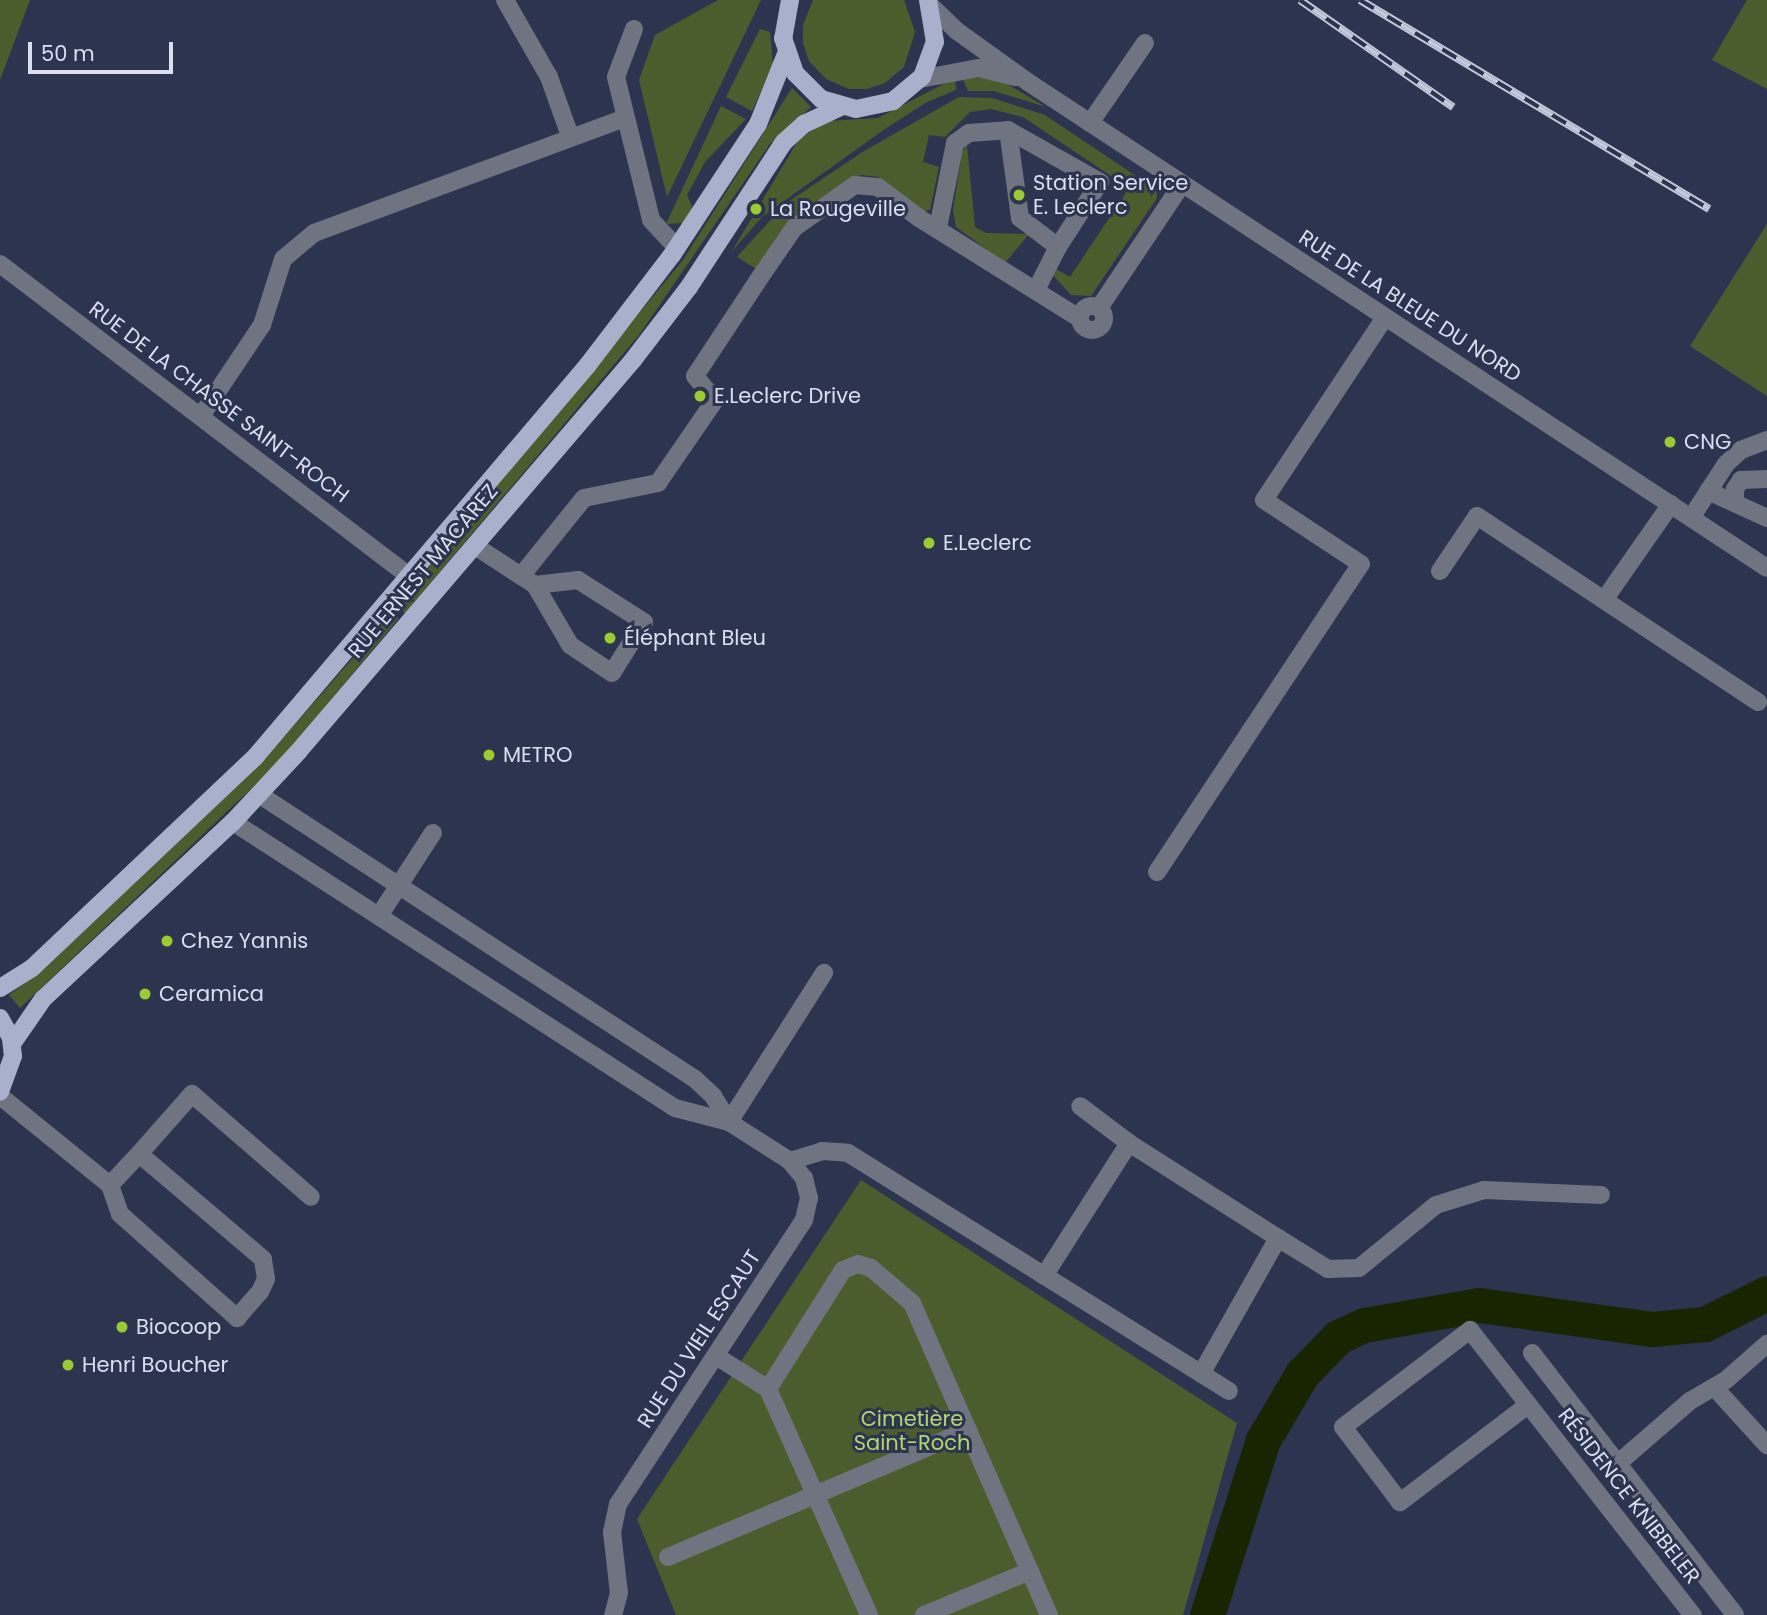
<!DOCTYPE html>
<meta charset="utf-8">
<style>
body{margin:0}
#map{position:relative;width:1767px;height:1615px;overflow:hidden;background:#2d344f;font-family:Poppins,sans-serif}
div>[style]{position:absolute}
.green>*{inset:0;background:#4c5d2d}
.river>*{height:35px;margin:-17.5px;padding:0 17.5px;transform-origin:17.5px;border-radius:17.5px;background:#192500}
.minor>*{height:18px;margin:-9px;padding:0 9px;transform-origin:9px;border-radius:9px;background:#707481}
.minor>.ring{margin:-9px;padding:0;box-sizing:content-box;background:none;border:18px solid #707481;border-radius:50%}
.major>*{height:18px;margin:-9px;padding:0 9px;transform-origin:9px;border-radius:9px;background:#a8b0cc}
.rail>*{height:8px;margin-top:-4px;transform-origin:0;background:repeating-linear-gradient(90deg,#2d344f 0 16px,#c4cadc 0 32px);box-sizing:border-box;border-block:2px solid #c4cadc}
.dots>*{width:19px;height:19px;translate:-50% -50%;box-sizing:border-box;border:4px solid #2d344f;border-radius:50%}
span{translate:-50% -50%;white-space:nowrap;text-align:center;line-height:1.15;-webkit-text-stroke:6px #2d344f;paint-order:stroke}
.poi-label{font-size:21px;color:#dadff0}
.left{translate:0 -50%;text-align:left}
.street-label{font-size:21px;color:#dadff0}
.park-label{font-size:21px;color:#b1d671}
.scale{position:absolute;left:28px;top:42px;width:145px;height:32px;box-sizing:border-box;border:4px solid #dadff0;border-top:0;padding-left:9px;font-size:21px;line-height:24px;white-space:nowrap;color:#dadff0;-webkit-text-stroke:5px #2d344f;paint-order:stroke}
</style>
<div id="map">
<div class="green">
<i style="clip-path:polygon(0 0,30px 0,0 80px)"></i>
<i style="clip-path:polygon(718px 0,761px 0,667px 197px,639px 80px,655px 35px)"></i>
<i style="clip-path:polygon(813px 0,904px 0,915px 32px,904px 67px,885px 83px,867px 89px,849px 89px,826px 79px,809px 61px,803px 43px,803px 25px)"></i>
<i style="clip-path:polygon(1747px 0,1767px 0,1767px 89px,1712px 60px)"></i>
<i style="clip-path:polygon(760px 29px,770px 32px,773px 65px,752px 111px,726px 97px)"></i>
<i style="clip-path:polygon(962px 77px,997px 78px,1046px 107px,994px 91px,968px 91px)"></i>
<i style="clip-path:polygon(955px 78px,956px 90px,927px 102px,885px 129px,763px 216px,732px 251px,799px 139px,827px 121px,878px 118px)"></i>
<i style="clip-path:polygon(792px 88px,811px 107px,770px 144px,639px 335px,405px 613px,397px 606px,683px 260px)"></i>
<i style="clip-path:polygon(959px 97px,992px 98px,1045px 115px,1157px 190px,1157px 198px,1091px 296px,1071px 295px,1051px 273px,1054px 268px,1070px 277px,1129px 188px,1023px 117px,991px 109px,970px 112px,945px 137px,929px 135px,923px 162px,939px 167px,930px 210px,916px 213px,879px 177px,861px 175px,791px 223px,758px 270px,737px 257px,785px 204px,864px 151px)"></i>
<i style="clip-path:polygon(721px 106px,746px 119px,705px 162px,687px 195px,692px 206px,689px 217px,683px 223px,666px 224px)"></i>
<i style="clip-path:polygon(967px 145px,975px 227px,986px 233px,1029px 234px,1005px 263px,956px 227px,953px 210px,962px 152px)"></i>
<i style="clip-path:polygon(1767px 224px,1767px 396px,1690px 346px)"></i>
<i style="clip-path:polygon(392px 613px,399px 618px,277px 764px,20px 1008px,9px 995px,45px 968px,265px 759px)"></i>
<i style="clip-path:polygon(861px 1180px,1237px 1423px,1183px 1615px,676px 1615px,637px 1519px)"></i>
</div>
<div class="river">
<i style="left:1207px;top:1615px;width:184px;rotate:-72.3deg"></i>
<i style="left:1263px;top:1440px;width:77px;rotate:-59.4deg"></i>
<i style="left:1302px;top:1374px;width:52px;rotate:-45.8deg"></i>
<i style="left:1338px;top:1337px;width:29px;rotate:-25deg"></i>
<i style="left:1364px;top:1325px;width:117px;rotate:-9.9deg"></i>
<i style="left:1479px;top:1305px;width:175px;rotate:7.9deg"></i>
<i style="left:1652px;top:1329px;width:53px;rotate:-5.4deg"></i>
<i style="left:1705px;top:1324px;width:69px;rotate:-26.6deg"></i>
</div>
<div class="minor">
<i style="left:505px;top:0;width:89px;rotate:60.3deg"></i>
<i style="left:549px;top:77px;width:63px;rotate:70.4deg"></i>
<i style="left:930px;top:5px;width:37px;rotate:44deg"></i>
<i style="left:957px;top:31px;width:87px;rotate:35.7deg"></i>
<i style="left:1028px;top:82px;width:884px;rotate:33.33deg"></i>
<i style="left:634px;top:29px;width:51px;rotate:110.6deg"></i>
<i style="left:616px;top:77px;width:147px;rotate:76.2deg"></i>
<i style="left:651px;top:220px;width:38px;rotate:47deg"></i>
<i style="left:920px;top:79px;width:60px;rotate:-10.6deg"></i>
<i style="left:979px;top:68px;width:37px;rotate:14deg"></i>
<i style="left:1090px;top:123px;width:97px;rotate:-55.5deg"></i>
<i style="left:1008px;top:130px;width:106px;rotate:29.5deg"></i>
<i style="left:1100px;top:182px;width:77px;rotate:122.9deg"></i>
<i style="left:938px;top:228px;width:87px;rotate:-78.7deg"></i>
<i style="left:955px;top:143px;width:17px;rotate:-36deg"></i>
<i style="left:969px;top:133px;width:39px;rotate:-4deg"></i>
<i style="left:1008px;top:130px;width:89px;rotate:82.2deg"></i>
<i style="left:1020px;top:218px;width:48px;rotate:37.3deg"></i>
<i style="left:1058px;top:247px;width:48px;rotate:117.1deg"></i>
<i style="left:0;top:264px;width:514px;rotate:37.34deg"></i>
<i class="ring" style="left:1080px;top:306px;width:6px;height:6px"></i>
<i style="left:1099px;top:308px;width:149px;rotate:-56.2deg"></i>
<i style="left:201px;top:416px;width:110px;rotate:-56.2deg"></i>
<i style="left:262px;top:325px;width:69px;rotate:-72.3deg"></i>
<i style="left:283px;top:259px;width:40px;rotate:-40deg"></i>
<i style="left:314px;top:233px;width:332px;rotate:-20.3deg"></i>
<i style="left:1708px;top:491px;width:65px;rotate:24.6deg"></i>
<i style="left:1735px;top:503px;width:14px;rotate:-90deg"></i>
<i style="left:1735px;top:489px;width:11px;rotate:-56deg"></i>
<i style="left:1741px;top:480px;width:26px;rotate:-2deg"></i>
<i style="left:1691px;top:518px;width:64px;rotate:-57.1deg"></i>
<i style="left:1726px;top:464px;width:21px;rotate:-43deg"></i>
<i style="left:1741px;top:450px;width:28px;rotate:-21deg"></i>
<i style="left:475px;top:546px;width:72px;rotate:33deg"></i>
<i style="left:535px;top:585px;width:69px;rotate:59.7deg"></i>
<i style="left:570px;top:645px;width:50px;rotate:33.7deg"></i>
<i style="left:612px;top:673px;width:60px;rotate:-57.9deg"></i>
<i style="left:644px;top:622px;width:78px;rotate:-147.5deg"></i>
<i style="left:578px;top:580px;width:43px;rotate:173.4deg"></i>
<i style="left:1440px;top:571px;width:66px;rotate:-56.1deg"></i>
<i style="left:1477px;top:516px;width:337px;rotate:33.5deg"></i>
<i style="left:521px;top:576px;width:100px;rotate:-51.1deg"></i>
<i style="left:584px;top:498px;width:76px;rotate:-11.5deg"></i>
<i style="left:658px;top:483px;width:101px;rotate:-55.5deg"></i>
<i style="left:715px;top:400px;width:31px;rotate:-130deg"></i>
<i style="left:695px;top:376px;width:120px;rotate:-56.6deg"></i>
<i style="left:761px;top:276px;width:58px;rotate:-55.5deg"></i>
<i style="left:794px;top:228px;width:75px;rotate:-35.2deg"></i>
<i style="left:855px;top:185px;width:23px;rotate:5deg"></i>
<i style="left:878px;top:187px;width:51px;rotate:37.1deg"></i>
<i style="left:919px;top:218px;width:189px;rotate:32deg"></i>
<i style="left:1604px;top:600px;width:117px;rotate:-55.1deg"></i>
<i style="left:260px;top:795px;width:520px;rotate:33.14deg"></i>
<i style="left:695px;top:1079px;width:25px;rotate:43deg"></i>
<i style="left:713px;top:1096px;width:31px;rotate:58deg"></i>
<i style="left:233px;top:822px;width:526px;rotate:32.91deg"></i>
<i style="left:675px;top:1108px;width:56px;rotate:14.5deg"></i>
<i style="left:729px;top:1122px;width:72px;rotate:32.6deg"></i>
<i style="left:790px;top:1161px;width:22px;rotate:51deg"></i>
<i style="left:804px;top:1178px;width:21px;rotate:76deg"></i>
<i style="left:809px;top:1198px;width:23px;rotate:103deg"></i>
<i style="left:804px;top:1220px;width:339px;rotate:123.2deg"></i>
<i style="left:618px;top:1504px;width:29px;rotate:102deg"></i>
<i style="left:612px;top:1532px;width:61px;rotate:83.5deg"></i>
<i style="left:619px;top:1593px;width:23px;rotate:105deg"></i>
<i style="left:1157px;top:872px;width:369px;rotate:-56.5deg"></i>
<i style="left:1361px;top:564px;width:116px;rotate:-146.6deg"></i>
<i style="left:1264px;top:500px;width:219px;rotate:-56.5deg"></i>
<i style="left:379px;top:916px;width:99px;rotate:-57deg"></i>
<i style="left:0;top:1096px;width:141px;rotate:39deg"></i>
<i style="left:110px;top:1185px;width:31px;rotate:71deg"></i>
<i style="left:120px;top:1214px;width:157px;rotate:41.6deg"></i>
<i style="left:237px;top:1318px;width:35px;rotate:-49deg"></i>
<i style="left:260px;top:1292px;width:14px;rotate:-65deg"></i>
<i style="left:266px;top:1279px;width:20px;rotate:-99deg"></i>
<i style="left:263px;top:1259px;width:162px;rotate:-139.7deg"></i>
<i style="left:139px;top:1154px;width:42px;rotate:133.1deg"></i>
<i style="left:729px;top:1122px;width:177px;rotate:-57.5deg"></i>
<i style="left:1129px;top:1143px;width:177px;rotate:32.5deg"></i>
<i style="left:1278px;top:1238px;width:156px;rotate:119.5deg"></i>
<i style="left:139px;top:1154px;width:80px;rotate:-48.5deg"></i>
<i style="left:192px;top:1094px;width:157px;rotate:40.9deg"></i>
<i style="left:790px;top:1161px;width:34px;rotate:-17deg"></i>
<i style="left:822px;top:1151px;width:26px;rotate:4deg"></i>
<i style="left:848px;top:1153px;width:449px;rotate:32deg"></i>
<i style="left:1278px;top:1238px;width:59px;rotate:31.8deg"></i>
<i style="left:1328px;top:1269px;width:31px;rotate:-2deg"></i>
<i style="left:1359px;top:1268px;width:99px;rotate:-39.3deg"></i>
<i style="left:1436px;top:1205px;width:50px;rotate:-17.4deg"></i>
<i style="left:1484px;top:1190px;width:117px;rotate:2.4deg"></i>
<i style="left:1044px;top:1276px;width:158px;rotate:-57.4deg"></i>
<i style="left:1129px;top:1143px;width:61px;rotate:-142.9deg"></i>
<i style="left:1532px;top:1353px;width:331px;rotate:52.2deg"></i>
<i style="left:716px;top:1356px;width:62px;rotate:32.4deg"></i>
<i style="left:768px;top:1389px;width:248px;rotate:65.9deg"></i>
<i style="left:1714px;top:1387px;width:79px;rotate:47.6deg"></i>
<i style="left:768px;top:1389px;width:141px;rotate:-57.8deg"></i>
<i style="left:843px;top:1270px;width:16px;rotate:-22deg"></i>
<i style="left:858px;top:1264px;width:14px;rotate:17deg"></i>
<i style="left:871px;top:1268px;width:54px;rotate:40.5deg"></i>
<i style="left:912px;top:1303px;width:341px;rotate:66.3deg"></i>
<i style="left:1528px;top:1405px;width:161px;rotate:142.8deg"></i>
<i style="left:1400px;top:1502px;width:94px;rotate:-127.2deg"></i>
<i style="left:1343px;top:1427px;width:160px;rotate:-37.4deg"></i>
<i style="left:1470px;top:1330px;width:362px;rotate:52deg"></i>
<i style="left:1616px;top:1465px;width:98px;rotate:-40.9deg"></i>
<i style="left:1690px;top:1401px;width:42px;rotate:-30.3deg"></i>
<i style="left:1726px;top:1380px;width:55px;rotate:-41.3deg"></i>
<i style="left:668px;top:1557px;width:326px;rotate:-22.9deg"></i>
<i style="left:924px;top:1615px;width:115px;rotate:-22.5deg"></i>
</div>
<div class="major">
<i style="left:790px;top:0;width:39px;rotate:100deg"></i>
<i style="left:783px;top:38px;width:37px;rotate:71deg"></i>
<i style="left:795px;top:73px;width:37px;rotate:45deg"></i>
<i style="left:821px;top:99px;width:36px;rotate:16deg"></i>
<i style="left:856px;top:109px;width:38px;rotate:-12deg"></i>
<i style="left:893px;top:101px;width:38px;rotate:-40deg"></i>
<i style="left:922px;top:77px;width:37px;rotate:-70deg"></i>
<i style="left:935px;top:42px;width:43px;rotate:-99.5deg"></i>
<i style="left:0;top:988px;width:38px;rotate:-32deg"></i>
<i style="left:32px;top:968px;width:308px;rotate:-43.4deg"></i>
<i style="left:256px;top:756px;width:512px;rotate:-49.68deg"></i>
<i style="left:587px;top:366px;width:140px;rotate:-52.6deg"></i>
<i style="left:672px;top:255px;width:157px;rotate:-56.7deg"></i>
<i style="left:758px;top:124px;width:75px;rotate:-68.2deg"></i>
<i style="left:0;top:1018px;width:23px;rotate:61deg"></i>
<i style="left:11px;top:1038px;width:18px;rotate:84deg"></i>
<i style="left:13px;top:1056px;width:38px;rotate:110deg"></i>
<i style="left:12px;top:1044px;width:55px;rotate:-55.4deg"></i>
<i style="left:43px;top:999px;width:260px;rotate:-43deg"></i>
<i style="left:233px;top:822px;width:96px;rotate:-47.1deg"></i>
<i style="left:298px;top:752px;width:516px;rotate:-49.48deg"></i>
<i style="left:633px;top:360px;width:92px;rotate:-52.5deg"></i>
<i style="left:689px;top:287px;width:173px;rotate:-56.8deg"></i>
<i style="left:784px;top:142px;width:27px;rotate:-42deg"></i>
<i style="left:804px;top:124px;width:40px;rotate:-25deg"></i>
</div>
<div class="rail">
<i style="left:1300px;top:0;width:187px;rotate:35deg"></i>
<i style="left:1360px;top:0;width:407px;rotate:30.9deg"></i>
</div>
<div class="dots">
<i style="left:1019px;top:195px;background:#9bcb32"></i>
<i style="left:756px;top:209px;background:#9bcb32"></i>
<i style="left:700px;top:396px;background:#9bcb32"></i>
<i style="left:1670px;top:442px;background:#9bcb32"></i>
<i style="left:929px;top:543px;background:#9bcb32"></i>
<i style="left:610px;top:638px;background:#9bcb32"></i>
<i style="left:489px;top:755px;background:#9bcb32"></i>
<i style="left:167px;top:941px;background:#9bcb32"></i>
<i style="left:145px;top:994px;background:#9bcb32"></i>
<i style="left:122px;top:1327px;background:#9bcb32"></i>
<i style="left:68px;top:1365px;background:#9bcb32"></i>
</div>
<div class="poi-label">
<span class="left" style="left:1033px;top:195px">Station Service<br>E. Leclerc</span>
<span class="left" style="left:770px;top:209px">La Rougeville</span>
<span class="left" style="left:714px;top:396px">E.Leclerc Drive</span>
<span class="left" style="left:1684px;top:442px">CNG</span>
<span class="left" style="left:943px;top:543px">E.Leclerc</span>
<span class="left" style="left:624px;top:638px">Éléphant Bleu</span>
<span class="left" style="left:503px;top:755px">METRO</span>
<span class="left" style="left:181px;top:941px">Chez Yannis</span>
<span class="left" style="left:159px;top:994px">Ceramica</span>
<span class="left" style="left:136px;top:1327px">Biocoop</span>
<span class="left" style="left:82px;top:1365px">Henri Boucher</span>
</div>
<div class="street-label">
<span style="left:1410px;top:306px;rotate:33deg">RUE DE LA BLEUE DU NORD</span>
<span style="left:219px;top:402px;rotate:37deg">RUE DE LA CHASSE SAINT-ROCH</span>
<span style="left:423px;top:571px;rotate:-50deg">RUE ERNEST MACAREZ</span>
<span style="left:699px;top:1339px;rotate:-57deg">RUE DU VIEIL ESCAUT</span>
<span style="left:1629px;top:1496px;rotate:52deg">RÉSIDENCE KNIBBELER</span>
</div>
<div class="park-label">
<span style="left:912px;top:1431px">Cimetière<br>Saint-Roch</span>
</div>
<div class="scale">50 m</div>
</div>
